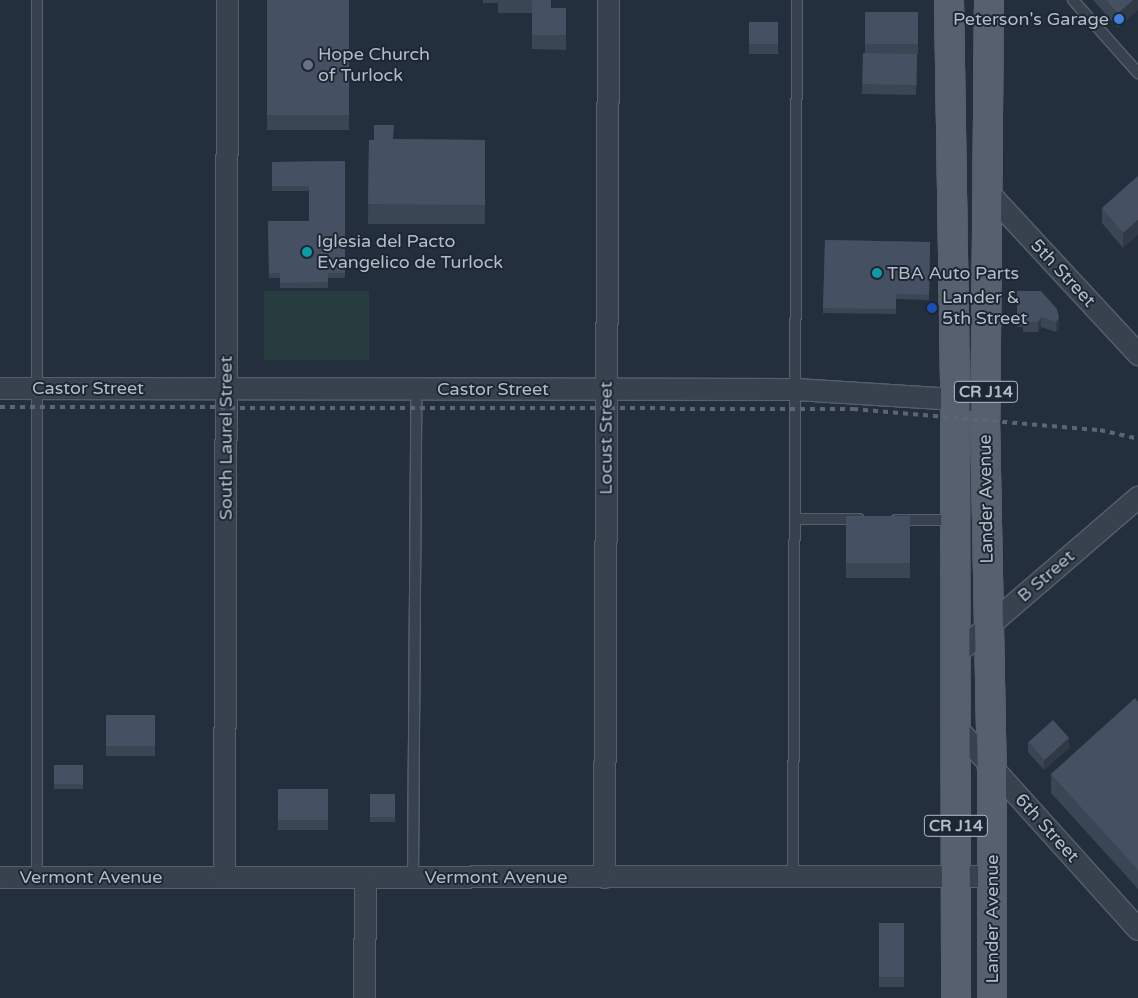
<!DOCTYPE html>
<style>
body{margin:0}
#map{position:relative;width:1138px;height:998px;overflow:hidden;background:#242f3e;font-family:"Varela Round",sans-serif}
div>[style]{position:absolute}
.green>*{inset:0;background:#263c3f;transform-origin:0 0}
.roads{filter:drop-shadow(1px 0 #565f6c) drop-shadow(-1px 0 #565f6c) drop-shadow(0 1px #565f6c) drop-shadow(0 -1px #565f6c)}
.service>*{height:10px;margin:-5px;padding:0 5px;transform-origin:5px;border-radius:5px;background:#38414e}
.minor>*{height:21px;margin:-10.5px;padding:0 10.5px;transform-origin:10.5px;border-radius:10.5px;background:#38414e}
.primary>*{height:28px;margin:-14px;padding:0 14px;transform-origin:14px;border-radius:14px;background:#56606e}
.rail>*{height:4px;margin-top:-2px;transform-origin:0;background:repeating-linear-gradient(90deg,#5a6575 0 5px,transparent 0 10px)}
.wall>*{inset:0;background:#3b4654;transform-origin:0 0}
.shaded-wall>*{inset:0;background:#303945}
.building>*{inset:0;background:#455162;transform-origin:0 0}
.dots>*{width:14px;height:14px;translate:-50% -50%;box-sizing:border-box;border:2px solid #1d2633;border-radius:50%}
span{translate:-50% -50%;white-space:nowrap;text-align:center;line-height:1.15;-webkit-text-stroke:4px #1d2633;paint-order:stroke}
.shield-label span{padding:1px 4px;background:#1d2633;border:1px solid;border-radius:4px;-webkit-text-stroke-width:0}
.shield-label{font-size:16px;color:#b4bcc9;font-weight:700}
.poi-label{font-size:18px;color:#b4bcc9}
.right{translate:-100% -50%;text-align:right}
.left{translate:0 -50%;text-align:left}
.street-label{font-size:18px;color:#b4bcc9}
</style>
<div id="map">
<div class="green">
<i style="left:264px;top:291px;width:105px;height:69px"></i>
</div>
<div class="roads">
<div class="service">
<i style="left:1073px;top:0;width:98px;rotate:48.3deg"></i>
<i style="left:795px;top:519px;width:64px"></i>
<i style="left:896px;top:520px;width:58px"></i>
<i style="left:793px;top:876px;width:876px;rotate:-89.74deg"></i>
<i style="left:37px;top:877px;width:877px;rotate:-90deg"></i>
<i style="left:413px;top:877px;width:487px;rotate:-89.6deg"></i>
</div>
<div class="minor">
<i style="left:988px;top:192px;width:221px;rotate:47.2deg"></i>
<i style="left:0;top:388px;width:796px;rotate:0.07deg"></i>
<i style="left:796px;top:389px;width:189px;rotate:3.6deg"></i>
<i style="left:954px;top:655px;width:243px;rotate:-40.7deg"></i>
<i style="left:955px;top:726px;width:273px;rotate:48deg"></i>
<i style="left:0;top:877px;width:992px;rotate:-0.06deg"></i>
<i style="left:224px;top:877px;width:877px;rotate:-89.8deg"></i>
<i style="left:604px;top:877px;width:877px;rotate:-89.74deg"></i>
<i style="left:364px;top:998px;width:121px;rotate:-89.5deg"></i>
</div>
<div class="primary">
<i style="left:949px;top:0;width:398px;rotate:89.1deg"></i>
<i style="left:955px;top:398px;width:600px;rotate:89.9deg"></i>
<i style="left:989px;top:0;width:418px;rotate:90.5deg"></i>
<i style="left:985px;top:418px;width:349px;rotate:88.9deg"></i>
<i style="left:992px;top:767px;width:231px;rotate:90deg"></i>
</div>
</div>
<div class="rail">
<i style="left:0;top:407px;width:853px;rotate:0.13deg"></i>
<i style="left:853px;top:409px;width:248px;rotate:4.9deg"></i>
<i style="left:1100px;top:430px;width:39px;rotate:13deg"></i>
</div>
<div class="wall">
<i style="left:267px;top:0;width:82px;height:130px"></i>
<i style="clip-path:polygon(483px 0,551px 0,551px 8px,566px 8px,566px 50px,532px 49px,532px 13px,498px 13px,498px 3px,483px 3px)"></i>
<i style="clip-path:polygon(1093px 0,1138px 0,1138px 10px,1118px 28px)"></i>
<i style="clip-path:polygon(865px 12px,918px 12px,918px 54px,898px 54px,917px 54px,916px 95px,862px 94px,863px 53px,865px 53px)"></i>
<i style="left:749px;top:22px;width:29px;height:32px"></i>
<i style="clip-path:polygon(394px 139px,485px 140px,485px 224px,368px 224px,369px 140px)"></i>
<i style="clip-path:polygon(345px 161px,345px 278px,328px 278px,328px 288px,280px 288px,280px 278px,269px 278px,268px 221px,309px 221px,309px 191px,272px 191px,272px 162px)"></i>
<i style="clip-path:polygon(1138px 176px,1123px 248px,1102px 223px,1102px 208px)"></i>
<i style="clip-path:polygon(825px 240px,930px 242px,929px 300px,896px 299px,896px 314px,823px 313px)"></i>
<i style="clip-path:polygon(1017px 291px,1057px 309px,1059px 328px,1056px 332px,1041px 327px,1038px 332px,1023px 332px,1023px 327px,1017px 327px)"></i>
<i style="left:846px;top:516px;width:64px;height:62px"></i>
<i style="clip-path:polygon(1138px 702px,1138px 889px,1051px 793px,1051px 774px)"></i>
<i style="left:106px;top:715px;width:49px;height:41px"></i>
<i style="clip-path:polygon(1028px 742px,1069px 748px,1044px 770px,1028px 752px)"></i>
<i style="left:54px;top:765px;width:29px;height:24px"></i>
<i style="left:278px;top:789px;width:50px;height:41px"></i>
<i style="left:370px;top:794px;width:25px;height:28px"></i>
<i style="left:879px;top:923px;width:25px;height:64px"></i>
</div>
<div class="shaded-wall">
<i style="clip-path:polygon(1133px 0,1138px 0,1138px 10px,1118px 28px,1118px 13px)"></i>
<i style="clip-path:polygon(1138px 220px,1138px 235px,1123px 248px,1123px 233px)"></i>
<i style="clip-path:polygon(1041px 317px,1041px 327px,1038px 332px,1038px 322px)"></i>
<i style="clip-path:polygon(1059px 318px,1059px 328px,1056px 332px,1056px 322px)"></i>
<i style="clip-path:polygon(1069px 738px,1069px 748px,1044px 770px,1044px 760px)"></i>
</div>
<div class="building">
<i style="left:267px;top:0;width:82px;height:115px"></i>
<i style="clip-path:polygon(532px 0,551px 0,551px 8px,566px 8px,566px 35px,532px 35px)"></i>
<i style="clip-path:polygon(1106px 0,1133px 0,1118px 13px)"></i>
<i style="left:865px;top:12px;width:53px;height:32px"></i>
<i style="left:749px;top:22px;width:29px;height:22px"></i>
<i style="left:863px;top:53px;width:54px;height:31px;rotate:1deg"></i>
<i style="clip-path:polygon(374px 125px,394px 125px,393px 139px,485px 140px,485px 205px,368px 204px,369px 140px,374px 140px)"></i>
<i style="clip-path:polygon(345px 161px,345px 273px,328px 273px,328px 282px,280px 283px,280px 273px,269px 273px,268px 221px,309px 221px,309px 186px,272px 186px,272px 162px)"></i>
<i style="clip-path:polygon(1138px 176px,1138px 220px,1123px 233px,1102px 208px)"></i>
<i style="clip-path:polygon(825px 240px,930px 242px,929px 295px,896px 294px,896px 309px,823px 308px)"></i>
<i style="clip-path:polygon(1017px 291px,1041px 291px,1057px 309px,1059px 318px,1056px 322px,1041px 317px,1038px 322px,1023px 322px,1023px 317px,1017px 317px)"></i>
<i style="left:846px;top:516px;width:64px;height:47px"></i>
<i style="clip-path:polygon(1135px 698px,1138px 702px,1138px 870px,1051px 774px)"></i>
<i style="left:106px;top:715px;width:49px;height:31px"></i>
<i style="left:1053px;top:720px;width:24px;height:33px;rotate:48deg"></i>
<i style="left:54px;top:765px;width:29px;height:19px"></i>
<i style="left:278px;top:789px;width:50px;height:31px"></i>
<i style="left:370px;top:794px;width:25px;height:23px"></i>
<i style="left:879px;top:923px;width:25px;height:54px"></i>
</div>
<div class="dots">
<i style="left:1119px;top:19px;background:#3f7fe0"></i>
<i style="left:308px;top:65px;background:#6b7280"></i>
<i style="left:307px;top:252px;background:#0f9aa8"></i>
<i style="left:877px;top:273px;background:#0f9aa8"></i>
<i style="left:932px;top:308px;background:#1a4fb4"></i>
</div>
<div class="shield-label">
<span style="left:986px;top:392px">CR J14</span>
<span style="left:956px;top:826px">CR J14</span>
</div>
<div class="poi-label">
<span class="right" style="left:1109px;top:19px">Peterson's Garage</span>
<span class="left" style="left:318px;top:65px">Hope Church<br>of Turlock</span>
<span class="left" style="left:317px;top:252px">Iglesia del Pacto<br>Evangelico de Turlock</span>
<span class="left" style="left:887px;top:273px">TBA Auto Parts</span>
<span class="left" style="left:942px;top:308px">Lander &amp;<br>5th Street</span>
</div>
<div class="street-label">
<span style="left:1063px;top:273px;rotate:47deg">5th Street</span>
<span style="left:88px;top:388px">Castor Street</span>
<span style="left:493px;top:389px">Castor Street</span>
<span style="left:226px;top:438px;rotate:-90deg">South Laurel Street</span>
<span style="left:606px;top:438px;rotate:-90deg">Locust Street</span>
<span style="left:986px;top:499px;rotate:-91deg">Lander Avenue</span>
<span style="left:1046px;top:576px;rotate:-41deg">B Street</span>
<span style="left:1047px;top:828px;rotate:48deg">6th Street</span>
<span style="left:91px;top:877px">Vermont Avenue</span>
<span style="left:496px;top:877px">Vermont Avenue</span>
<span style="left:992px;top:919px;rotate:-90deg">Lander Avenue</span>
</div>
</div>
